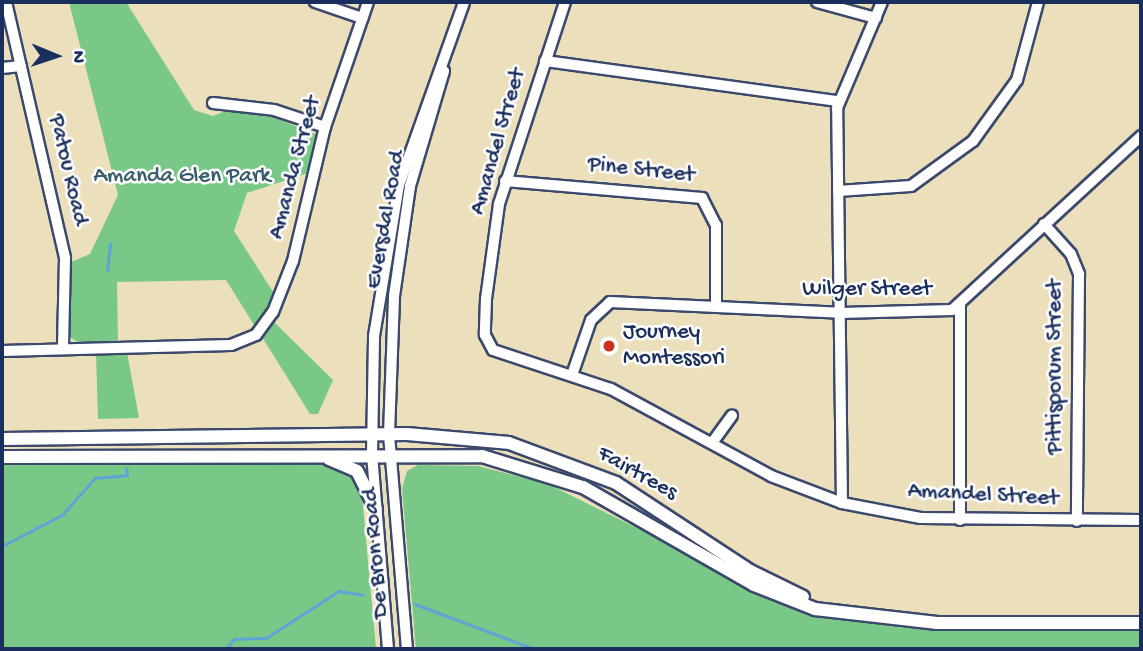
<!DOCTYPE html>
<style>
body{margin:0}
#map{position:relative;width:1143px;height:651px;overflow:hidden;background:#ebdfbc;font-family:"Gochi Hand",sans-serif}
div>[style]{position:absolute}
.green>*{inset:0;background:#79c887}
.stream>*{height:2.5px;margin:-1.25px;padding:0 1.25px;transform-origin:1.25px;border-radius:1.25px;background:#5da5d4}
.roads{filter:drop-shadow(2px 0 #3a496c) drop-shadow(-2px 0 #3a496c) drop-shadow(0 2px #3a496c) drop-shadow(0 -2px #3a496c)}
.minor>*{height:10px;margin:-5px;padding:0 5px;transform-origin:5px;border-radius:5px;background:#fff}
.major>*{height:12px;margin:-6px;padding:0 6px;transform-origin:6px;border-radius:6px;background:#fff}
.dots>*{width:19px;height:19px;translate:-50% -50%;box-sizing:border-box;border:4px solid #fff;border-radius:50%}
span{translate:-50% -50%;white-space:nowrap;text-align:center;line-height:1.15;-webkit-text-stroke:5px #fff;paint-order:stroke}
.street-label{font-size:23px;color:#1b2f5e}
.park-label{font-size:23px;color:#375d6a}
.poi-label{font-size:23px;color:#1b2f5e}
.left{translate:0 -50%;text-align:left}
.frame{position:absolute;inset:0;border:4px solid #1b2f5e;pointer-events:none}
.north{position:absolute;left:21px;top:21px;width:70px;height:70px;-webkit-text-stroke:5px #fff;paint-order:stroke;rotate:92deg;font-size:19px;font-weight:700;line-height:28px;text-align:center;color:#1b2f5e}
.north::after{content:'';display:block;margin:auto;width:24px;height:32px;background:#1b2f5e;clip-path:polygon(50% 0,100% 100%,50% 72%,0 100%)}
</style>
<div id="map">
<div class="green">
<i style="clip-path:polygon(69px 2px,126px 2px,194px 110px,213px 116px,225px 111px,265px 114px,318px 135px,311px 172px,247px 193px,234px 231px,275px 295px,256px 328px,226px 280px,117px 282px,118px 343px,79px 343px,70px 337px,71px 262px,90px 254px,118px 195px)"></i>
<i style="clip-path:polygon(274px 322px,333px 380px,318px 414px,310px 414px,262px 337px)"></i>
<i style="clip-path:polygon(127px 352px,139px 418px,98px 419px,96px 353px)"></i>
<i style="clip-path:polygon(2px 464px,337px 464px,354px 477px,362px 495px,376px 649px,2px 649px)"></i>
<i style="clip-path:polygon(418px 465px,478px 466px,548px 484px,798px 608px,904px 628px,1141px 630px,1141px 649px,416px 649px,402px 489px,407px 471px)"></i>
</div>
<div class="stream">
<i style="left:107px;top:270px;width:26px;rotate:-83deg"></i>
<i style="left:2px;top:546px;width:68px;rotate:-27.3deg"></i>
<i style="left:62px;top:515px;width:50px;rotate:-48.3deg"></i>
<i style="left:95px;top:478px;width:32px;rotate:-5deg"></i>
<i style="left:127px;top:475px;width:6px;rotate:-99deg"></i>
<i style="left:415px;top:604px;width:128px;rotate:20.6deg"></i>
<i style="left:226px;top:649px;width:13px;rotate:-51deg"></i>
<i style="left:234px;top:639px;width:32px;rotate:-2deg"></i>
<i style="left:266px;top:638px;width:87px;rotate:-32.8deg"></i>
<i style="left:339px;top:591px;width:24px;rotate:9deg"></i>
<i style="left:632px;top:649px;width:8px"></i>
</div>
<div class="roads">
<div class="minor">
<i style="left:6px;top:2px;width:263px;rotate:77deg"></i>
<i style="left:65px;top:258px;width:91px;rotate:91.3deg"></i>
<i style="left:315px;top:2px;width:50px;rotate:18.8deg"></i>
<i style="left:565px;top:2px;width:213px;rotate:108.1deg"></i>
<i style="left:499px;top:204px;width:96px;rotate:97.8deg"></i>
<i style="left:486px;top:299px;width:36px;rotate:92deg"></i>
<i style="left:485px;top:335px;width:17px;rotate:62deg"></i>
<i style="left:493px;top:350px;width:124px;rotate:18.3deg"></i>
<i style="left:611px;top:389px;width:182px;rotate:28.5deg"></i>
<i style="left:771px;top:476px;width:76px;rotate:20.8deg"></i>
<i style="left:842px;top:503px;width:80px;rotate:10.8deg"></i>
<i style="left:921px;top:518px;width:220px;rotate:0.5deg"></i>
<i style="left:817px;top:2px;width:61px;rotate:15.2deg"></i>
<i style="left:545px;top:61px;width:296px;rotate:7.8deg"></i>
<i style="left:2px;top:68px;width:19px;rotate:-6deg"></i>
<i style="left:213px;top:103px;width:61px;rotate:6.5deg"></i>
<i style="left:274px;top:110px;width:54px;rotate:18.4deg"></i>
<i style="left:505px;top:181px;width:198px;rotate:4.9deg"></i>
<i style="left:702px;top:198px;width:30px;rotate:63deg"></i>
<i style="left:716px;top:225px;width:82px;rotate:90deg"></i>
<i style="left:838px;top:191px;width:73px;rotate:-3.9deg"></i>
<i style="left:911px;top:186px;width:77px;rotate:-36deg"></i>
<i style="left:973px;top:141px;width:75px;rotate:-54.2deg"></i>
<i style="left:1017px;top:80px;width:81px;rotate:-74.9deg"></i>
<i style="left:1044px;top:224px;width:40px;rotate:48deg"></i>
<i style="left:1071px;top:254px;width:22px;rotate:68deg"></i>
<i style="left:1079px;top:274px;width:247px;rotate:90.5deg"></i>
<i style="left:2px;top:351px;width:229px;rotate:-1.5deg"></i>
<i style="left:231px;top:345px;width:27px;rotate:-22deg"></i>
<i style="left:256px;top:335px;width:29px;rotate:-54deg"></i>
<i style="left:273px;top:312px;width:55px;rotate:-68.6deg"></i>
<i style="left:293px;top:261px;width:138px;rotate:-76.6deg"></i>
<i style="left:325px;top:127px;width:132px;rotate:-71deg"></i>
<i style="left:572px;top:375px;width:58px;rotate:-70.9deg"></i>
<i style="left:591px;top:320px;width:26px;rotate:-43deg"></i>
<i style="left:610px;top:302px;width:230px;rotate:2.7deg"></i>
<i style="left:840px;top:313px;width:112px;rotate:-1.5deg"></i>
<i style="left:952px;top:310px;width:257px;rotate:-42.6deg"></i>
<i style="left:712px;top:443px;width:34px;rotate:-54deg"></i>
<i style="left:842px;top:503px;width:395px;rotate:-90.7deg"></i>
<i style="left:837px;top:108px;width:115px;rotate:-67deg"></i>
<i style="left:960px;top:520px;width:215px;rotate:-90deg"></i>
<i style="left:388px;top:649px;width:197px;rotate:-94.7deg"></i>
<i style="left:372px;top:453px;width:117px;rotate:-89deg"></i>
<i style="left:374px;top:336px;width:153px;rotate:-80.6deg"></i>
<i style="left:399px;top:185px;width:194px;rotate:-70.4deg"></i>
<i style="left:407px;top:649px;width:216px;rotate:-94.8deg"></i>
<i style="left:389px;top:434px;width:138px;rotate:-87.9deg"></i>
<i style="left:394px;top:296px;width:111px;rotate:-81.7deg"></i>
<i style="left:410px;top:186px;width:120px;rotate:-73.5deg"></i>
</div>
<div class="major">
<i style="left:2px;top:439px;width:405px;rotate:-0.7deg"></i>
<i style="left:407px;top:434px;width:102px;rotate:5deg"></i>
<i style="left:509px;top:443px;width:114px;rotate:20.5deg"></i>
<i style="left:616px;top:483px;width:160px;rotate:33.3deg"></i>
<i style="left:750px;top:571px;width:59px;rotate:26.1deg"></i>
<i style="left:2px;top:457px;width:480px;rotate:-0.1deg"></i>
<i style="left:482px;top:456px;width:106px;rotate:17.1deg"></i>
<i style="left:583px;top:487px;width:197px;rotate:29.8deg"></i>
<i style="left:754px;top:585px;width:66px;rotate:21.5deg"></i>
<i style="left:815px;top:609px;width:123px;rotate:6.5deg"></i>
<i style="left:937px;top:623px;width:204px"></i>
<i style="left:329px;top:459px;width:30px;rotate:23deg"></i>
<i style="left:357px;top:471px;width:42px;rotate:63.4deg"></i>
</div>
</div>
<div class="dots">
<i style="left:609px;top:346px;background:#c8321e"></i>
</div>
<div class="street-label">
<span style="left:499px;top:142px;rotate:-74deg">Amandel Street</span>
<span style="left:296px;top:168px;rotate:-75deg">Amanda Street</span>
<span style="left:67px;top:170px;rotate:77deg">Patou Road</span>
<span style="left:641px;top:171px;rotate:6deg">Pine Street</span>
<span style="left:387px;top:220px;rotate:-80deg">Eversdal Road</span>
<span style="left:867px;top:290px">Wilger Street</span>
<span style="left:1056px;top:367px;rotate:-90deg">Pittisporum Street</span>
<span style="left:637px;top:474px;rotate:29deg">Fairtrees</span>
<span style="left:983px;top:496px;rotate:3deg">Amandel Street</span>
<span style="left:377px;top:553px;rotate:-95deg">De Bron Road</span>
</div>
<div class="park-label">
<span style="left:182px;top:177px">Amanda Glen Park</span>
</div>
<div class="poi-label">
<span class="left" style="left:623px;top:346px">Journey<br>Montessori</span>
</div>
<div class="frame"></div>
<div class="north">N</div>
</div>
